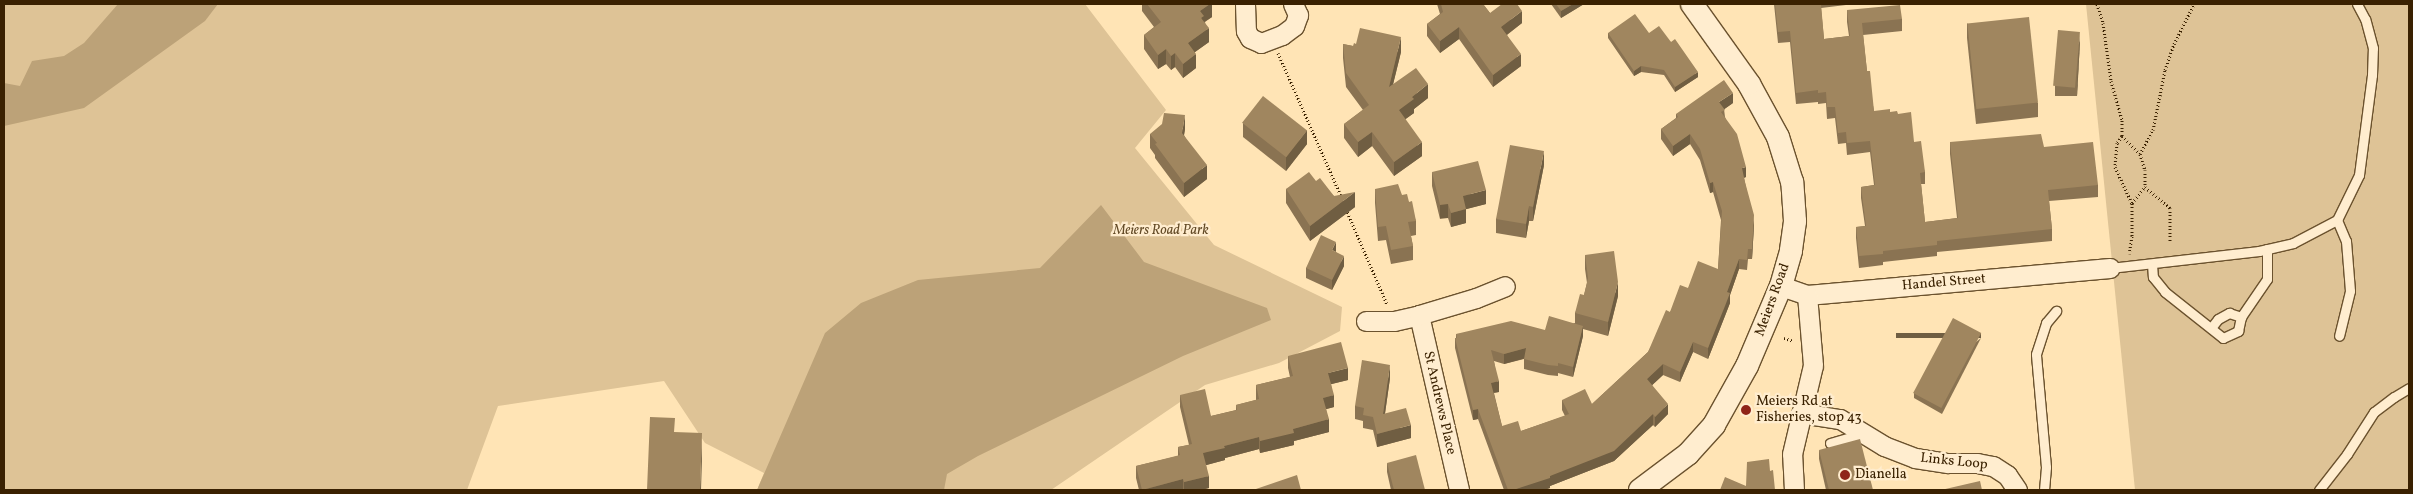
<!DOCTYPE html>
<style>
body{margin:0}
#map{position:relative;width:2413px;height:494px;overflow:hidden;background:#ffe4b5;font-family:Vollkorn,serif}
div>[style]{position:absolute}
.green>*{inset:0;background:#dec396}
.water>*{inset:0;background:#bca278}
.path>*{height:3px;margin-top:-1.5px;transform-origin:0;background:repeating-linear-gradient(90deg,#3a2101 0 1px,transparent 0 3.5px)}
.roads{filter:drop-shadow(1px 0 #6b522e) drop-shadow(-1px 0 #6b522e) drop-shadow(0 1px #6b522e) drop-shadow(0 -1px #6b522e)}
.service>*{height:9px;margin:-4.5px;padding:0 4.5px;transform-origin:4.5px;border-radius:4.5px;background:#ffedcf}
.minor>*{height:19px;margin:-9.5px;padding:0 9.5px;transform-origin:9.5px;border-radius:9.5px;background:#ffedcf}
.tertiary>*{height:22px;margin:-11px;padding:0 11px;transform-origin:11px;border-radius:11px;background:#ffedcf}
.wall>*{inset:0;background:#8a7352}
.shaded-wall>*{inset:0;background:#705e42;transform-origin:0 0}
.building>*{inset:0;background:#a0865f;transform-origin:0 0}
.dots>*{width:14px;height:14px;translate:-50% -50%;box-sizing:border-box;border:2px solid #ffedcf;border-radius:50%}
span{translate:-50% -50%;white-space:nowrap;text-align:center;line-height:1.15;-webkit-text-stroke:4.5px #ffedcf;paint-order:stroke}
.park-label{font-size:14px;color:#634a26;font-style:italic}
.street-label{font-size:14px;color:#3a2101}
.poi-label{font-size:14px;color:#3a2101}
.left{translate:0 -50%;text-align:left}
.frame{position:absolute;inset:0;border:5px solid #3a2101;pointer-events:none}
</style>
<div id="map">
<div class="green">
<i style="clip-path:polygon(4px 4px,1085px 4px,1166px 110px,1135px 148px,1214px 245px,1342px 307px,1340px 331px,1279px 363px,1205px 385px,1051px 490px,757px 490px,764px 473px,705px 443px,664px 381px,498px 406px,467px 490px,4px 490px)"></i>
<i style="clip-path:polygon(2086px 4px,2409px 4px,2409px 490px,2135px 490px)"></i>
</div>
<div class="water">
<i style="clip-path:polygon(118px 4px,218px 4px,205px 21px,84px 108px,4px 126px,4px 83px,20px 86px,32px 61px,64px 56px,84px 43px)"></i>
<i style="clip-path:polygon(1101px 205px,1144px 262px,1267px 308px,1271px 320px,1183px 356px,978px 456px,947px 474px,944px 490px,757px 490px,825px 333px,861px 303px,918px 280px,1040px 268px)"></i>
</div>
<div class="path">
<i style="left:2097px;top:4px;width:20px;rotate:72deg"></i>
<i style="left:2103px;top:23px;width:59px;rotate:82.1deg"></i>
<i style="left:2111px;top:81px;width:41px;rotate:74.2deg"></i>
<i style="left:2122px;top:120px;width:16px;rotate:90deg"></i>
<i style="left:2122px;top:136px;width:9px;rotate:126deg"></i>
<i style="left:2117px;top:143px;width:24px;rotate:95deg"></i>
<i style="left:2115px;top:167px;width:40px;rotate:65deg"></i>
<i style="left:2132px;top:203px;width:33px;rotate:90deg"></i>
<i style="left:2132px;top:236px;width:18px;rotate:99deg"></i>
<i style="left:1278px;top:53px;width:158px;rotate:66.2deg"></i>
<i style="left:2122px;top:136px;width:25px;rotate:45deg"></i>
<i style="left:2140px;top:154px;width:17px;rotate:73deg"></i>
<i style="left:2145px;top:170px;width:17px;rotate:90deg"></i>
<i style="left:2145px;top:187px;width:33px;rotate:40deg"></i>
<i style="left:2170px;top:208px;width:33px;rotate:90deg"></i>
<i style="left:2140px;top:154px;width:27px;rotate:-62deg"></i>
<i style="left:2153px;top:130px;width:61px;rotate:-78.7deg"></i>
<i style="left:2165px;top:70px;width:28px;rotate:-71deg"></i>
<i style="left:2174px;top:44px;width:45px;rotate:-63.4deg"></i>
<i style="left:2132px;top:203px;width:21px;rotate:-51deg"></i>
<i style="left:1346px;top:209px;width:103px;rotate:66.7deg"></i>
<i style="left:1784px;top:338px;width:10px;rotate:17deg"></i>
</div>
<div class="roads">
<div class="service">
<i style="left:2337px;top:220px;width:23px;rotate:67deg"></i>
<i style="left:2346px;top:241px;width:50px;rotate:85.4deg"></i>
<i style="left:2350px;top:291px;width:46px;rotate:103.7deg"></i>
<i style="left:2152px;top:264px;width:13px;rotate:86deg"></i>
<i style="left:2153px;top:277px;width:19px;rotate:51deg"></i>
<i style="left:2165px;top:292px;width:74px;rotate:38.4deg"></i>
<i style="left:2223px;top:338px;width:17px;rotate:-25deg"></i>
<i style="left:2238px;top:331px;width:14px;rotate:-78deg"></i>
<i style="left:2241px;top:317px;width:46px;rotate:-55.6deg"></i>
<i style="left:2267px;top:279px;width:30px;rotate:-90deg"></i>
<i style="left:2110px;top:268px;width:150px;rotate:-6.5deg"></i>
<i style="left:2259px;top:251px;width:35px;rotate:-13deg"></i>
<i style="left:2293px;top:243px;width:50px;rotate:-27.6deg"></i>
<i style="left:2337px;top:220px;width:50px;rotate:-63.9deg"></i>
<i style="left:2359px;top:175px;width:101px;rotate:-82.6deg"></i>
<i style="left:2372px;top:75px;width:27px;rotate:-88deg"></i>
<i style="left:2373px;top:48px;width:30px;rotate:-105deg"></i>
<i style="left:2365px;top:19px;width:17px;rotate:-118deg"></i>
<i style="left:2211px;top:328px;width:11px;rotate:-52deg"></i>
<i style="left:2218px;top:319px;width:13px;rotate:-29deg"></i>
<i style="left:2229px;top:313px;width:13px;rotate:18deg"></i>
<i style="left:1830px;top:443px;width:33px;rotate:-16deg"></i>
<i style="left:2044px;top:490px;width:23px;rotate:-85deg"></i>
<i style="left:2046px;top:467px;width:113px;rotate:-95.1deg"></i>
<i style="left:2036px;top:354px;width:33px;rotate:-72deg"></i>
<i style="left:2046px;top:323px;width:16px;rotate:-50deg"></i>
<i style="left:2319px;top:490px;width:46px;rotate:-52.1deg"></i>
<i style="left:2347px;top:454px;width:50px;rotate:-57.3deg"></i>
<i style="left:2374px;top:412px;width:25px;rotate:-37deg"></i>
<i style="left:2394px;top:397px;width:17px;rotate:-31deg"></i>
</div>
<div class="minor">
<i style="left:1245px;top:4px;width:27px;rotate:88deg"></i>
<i style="left:1246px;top:31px;width:8px;rotate:60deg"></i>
<i style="left:1250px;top:38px;width:12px;rotate:24deg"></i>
<i style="left:1261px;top:43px;width:22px;rotate:-21deg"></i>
<i style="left:1282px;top:35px;width:15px;rotate:-37deg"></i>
<i style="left:1294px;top:26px;width:12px;rotate:-70deg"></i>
<i style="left:1298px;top:15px;width:12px;rotate:-114deg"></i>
<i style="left:1781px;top:286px;width:28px;rotate:19deg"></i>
<i style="left:1807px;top:295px;width:304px;rotate:-5.1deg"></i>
<i style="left:1419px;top:315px;width:180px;rotate:77.1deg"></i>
<i style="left:1366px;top:321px;width:28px"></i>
<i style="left:1394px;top:321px;width:26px;rotate:-13deg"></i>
<i style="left:1419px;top:315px;width:59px;rotate:-16.6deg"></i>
<i style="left:1476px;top:298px;width:31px;rotate:-22deg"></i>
<i style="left:1801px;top:413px;width:39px;rotate:9deg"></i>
<i style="left:1840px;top:419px;width:52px;rotate:31.5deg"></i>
<i style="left:1884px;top:446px;width:33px;rotate:21deg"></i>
<i style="left:1915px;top:458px;width:33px;rotate:9deg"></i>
<i style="left:1948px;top:463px;width:29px"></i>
<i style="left:1977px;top:463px;width:16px;rotate:11deg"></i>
<i style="left:1993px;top:466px;width:17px;rotate:33deg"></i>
<i style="left:2007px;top:475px;width:18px;rotate:56deg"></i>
<i style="left:1794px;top:490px;width:36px;rotate:-93deg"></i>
<i style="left:1792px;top:454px;width:91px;rotate:-76.7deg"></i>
<i style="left:1813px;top:365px;width:70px;rotate:-94.9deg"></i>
</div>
<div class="tertiary">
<i style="left:1640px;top:490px;width:60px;rotate:-36.9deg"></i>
<i style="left:1688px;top:454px;width:39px;rotate:-48deg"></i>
<i style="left:1714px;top:425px;width:68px;rotate:-60.8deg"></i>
<i style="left:1747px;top:366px;width:87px;rotate:-67deg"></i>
<i style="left:1781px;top:286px;width:37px;rotate:-74deg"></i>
<i style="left:1791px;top:250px;width:29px;rotate:-82deg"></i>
<i style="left:1795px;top:221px;width:39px;rotate:-94deg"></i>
<i style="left:1792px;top:182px;width:47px;rotate:-107.3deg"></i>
<i style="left:1778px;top:137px;width:60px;rotate:-118.7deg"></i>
<i style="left:1749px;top:84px;width:98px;rotate:-125.5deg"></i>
</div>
</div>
<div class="wall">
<i style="clip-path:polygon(1142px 4px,1212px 4px,1212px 17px,1205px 22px,1209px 42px,1195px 52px,1196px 68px,1183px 78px,1175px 67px,1171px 70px,1166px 64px,1158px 69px,1144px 49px,1144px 35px,1154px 27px,1142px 11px)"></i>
<i style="clip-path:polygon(1437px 4px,1483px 4px,1490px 13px,1522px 23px,1507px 35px,1521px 66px,1493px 87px,1459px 39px,1440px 53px,1427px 36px,1427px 24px,1440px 14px)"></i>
<i style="clip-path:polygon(1551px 4px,1584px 4px,1561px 18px)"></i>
<i style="clip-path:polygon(1774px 4px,1846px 4px,1846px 5px,1821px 8px,1824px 39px,1849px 36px,1847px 22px,1847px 10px,1902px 19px,1902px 31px,1863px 35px,1867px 71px,1874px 111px,1898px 114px,1914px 142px,1925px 172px,1925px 184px,1921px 184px,1925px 222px,1957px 218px,1950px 154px,1950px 142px,2044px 147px,2098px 185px,2098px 197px,2049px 201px,2052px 229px,2052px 241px,1937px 252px,1937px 256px,1883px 262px,1883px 265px,1859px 268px,1856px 238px,1856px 227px,1865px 226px,1861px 198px,1861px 187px,1874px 185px,1870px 152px,1847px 155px,1846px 143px,1838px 144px,1835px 118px,1827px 119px,1826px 103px,1818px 104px,1818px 102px,1796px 104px,1790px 42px,1778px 43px)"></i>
<i style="clip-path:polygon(2030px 4px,2047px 4px,2030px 5px)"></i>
<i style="clip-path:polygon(1967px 23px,2038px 103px,2038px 117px,1976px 124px,1967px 38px)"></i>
<i style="clip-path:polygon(1608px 33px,1649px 33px,1671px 42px,1698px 77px,1675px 92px,1664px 75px,1641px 72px,1634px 76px,1608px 38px)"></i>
<i style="clip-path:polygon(2080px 41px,2077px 96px,2055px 96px,2055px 86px)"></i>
<i style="clip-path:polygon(1343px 44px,1353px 46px,1401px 52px,1393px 84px,1428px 98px,1414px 109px,1414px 113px,1405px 119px,1422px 156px,1394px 176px,1372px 146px,1358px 157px,1344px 138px,1344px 124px,1363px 110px,1346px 87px,1343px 58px)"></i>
<i style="clip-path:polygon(1733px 103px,1724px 109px,1725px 117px,1746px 177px,1744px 178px,1754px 225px,1752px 259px,1748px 259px,1747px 270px,1739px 269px,1730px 295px,1730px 303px,1725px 316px,1708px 359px,1693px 352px,1680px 382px,1663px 375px,1652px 385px,1668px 414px,1655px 427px,1653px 425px,1614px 461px,1550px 486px,1550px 488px,1544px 490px,1504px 490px,1478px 419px,1473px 420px,1455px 348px,1455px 338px,1456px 338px,1456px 334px,1545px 330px,1575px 323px,1575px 313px,1584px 295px,1587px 283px,1585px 269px,1585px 255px,1618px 296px,1608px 336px,1583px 329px,1583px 336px,1573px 377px,1558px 373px,1558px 376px,1548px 375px,1524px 369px,1524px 359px,1504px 364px,1494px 361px,1499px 392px,1494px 393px,1502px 426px,1521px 431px,1565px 416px,1562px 410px,1562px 400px,1592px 404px,1648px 352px,1670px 312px,1688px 288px,1718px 269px,1721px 220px,1713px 192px,1710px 193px,1700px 160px,1690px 144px,1673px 156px,1661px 139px,1661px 129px,1676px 118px,1676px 114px)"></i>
<i style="clip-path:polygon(1243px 123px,1307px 144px,1286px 171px,1243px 137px)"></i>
<i style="clip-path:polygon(1185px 129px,1184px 135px,1207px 179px,1184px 197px,1155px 158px,1155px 155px,1150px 148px,1150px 134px)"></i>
<i style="clip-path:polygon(1544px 165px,1533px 221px,1529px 221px,1526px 238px,1496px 233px,1496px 219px)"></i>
<i style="clip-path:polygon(1432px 172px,1486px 204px,1466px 209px,1466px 223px,1451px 227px,1448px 218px,1440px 219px,1432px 186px)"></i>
<i style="clip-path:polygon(1316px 181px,1334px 196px,1355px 207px,1310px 241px,1286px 203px,1286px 189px)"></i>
<i style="clip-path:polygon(1375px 189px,1402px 195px,1409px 202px,1416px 221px,1416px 235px,1411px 236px,1413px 246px,1413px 260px,1391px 264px,1386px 240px,1378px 241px,1375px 203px)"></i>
<i style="clip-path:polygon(1336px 252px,1344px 266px,1332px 290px,1306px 278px,1306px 268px)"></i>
<i style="clip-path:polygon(1981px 338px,1942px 414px,1914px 398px,1914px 393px)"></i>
<i style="clip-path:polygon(1288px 356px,1348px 380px,1331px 384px,1334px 407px,1326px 409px,1329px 432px,1294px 441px,1294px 445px,1260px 453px,1259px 449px,1225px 458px,1225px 460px,1206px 465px,1209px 488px,1201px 490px,1139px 490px,1136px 478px,1136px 466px,1178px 456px,1178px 447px,1189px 445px,1180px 407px,1180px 395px,1211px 416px,1236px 410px,1236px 405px,1256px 400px,1256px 385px,1290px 377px,1288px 368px)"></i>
<i style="clip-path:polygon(1390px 378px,1385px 414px,1411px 438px,1377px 447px,1373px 430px,1363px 428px,1363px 421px,1355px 419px,1355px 406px)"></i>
<i style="clip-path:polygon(1819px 450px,1873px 490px,1826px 490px,1819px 459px)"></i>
<i style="clip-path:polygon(1387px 463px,1425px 490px,1391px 490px,1387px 472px)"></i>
</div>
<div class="shaded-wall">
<i style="clip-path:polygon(1210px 4px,1212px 4px,1212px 17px,1204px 22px,1204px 30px,1200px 11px)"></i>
<i style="clip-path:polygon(1573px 4px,1584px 4px,1561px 18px,1561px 11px)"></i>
<i style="clip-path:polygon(1522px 11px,1522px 23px,1501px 39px,1501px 27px)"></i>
<i style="clip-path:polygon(1459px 27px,1459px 39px,1440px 53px,1440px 41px)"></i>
<i style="clip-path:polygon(1209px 28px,1209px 42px,1188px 57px,1188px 43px)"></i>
<i style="clip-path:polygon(2080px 32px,2080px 41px,2077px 96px,2077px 86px)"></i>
<i style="clip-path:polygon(1401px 37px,1401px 52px,1389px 101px,1389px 87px)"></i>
<i style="clip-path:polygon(1166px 49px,1166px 64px,1158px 69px,1158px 55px)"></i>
<i style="clip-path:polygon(1175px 53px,1175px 67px,1171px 70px,1171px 56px)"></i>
<i style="clip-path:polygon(1196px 54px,1196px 68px,1183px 78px,1183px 64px)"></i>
<i style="clip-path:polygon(1521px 54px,1521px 66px,1493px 87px,1493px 75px)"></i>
<i style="clip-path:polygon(1641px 66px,1641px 72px,1634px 76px,1634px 71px)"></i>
<i style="clip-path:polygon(1698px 72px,1698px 77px,1675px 92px,1675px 87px)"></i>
<i style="clip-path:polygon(1428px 84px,1428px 98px,1414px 109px,1414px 113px,1399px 124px,1399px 110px,1412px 97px)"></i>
<i style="clip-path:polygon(1733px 93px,1733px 103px,1719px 113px,1719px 102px)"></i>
<i style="clip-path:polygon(1185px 115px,1185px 129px,1182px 147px,1182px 133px)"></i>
<i style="clip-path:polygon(1307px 130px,1307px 144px,1286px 171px,1286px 157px)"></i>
<i style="clip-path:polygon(1372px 132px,1372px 146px,1358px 157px,1358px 142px)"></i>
<i style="clip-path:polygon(1690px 134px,1690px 144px,1673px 156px,1673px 146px)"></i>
<i style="clip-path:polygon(1422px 142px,1422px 156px,1394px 176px,1394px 162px)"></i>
<i style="clip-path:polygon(1544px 151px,1544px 165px,1533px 221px,1533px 207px)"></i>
<i style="clip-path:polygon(1207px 165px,1207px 179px,1184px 197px,1184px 183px)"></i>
<i style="clip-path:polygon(1746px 167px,1746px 177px,1742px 178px,1742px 168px)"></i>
<i style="clip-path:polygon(1713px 182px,1713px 192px,1710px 193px,1710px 183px)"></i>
<i style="clip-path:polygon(1486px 190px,1486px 204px,1463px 210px,1463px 196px)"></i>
<i style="clip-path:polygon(1355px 192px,1355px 207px,1310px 241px,1310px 226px)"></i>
<i style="left:1448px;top:204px;width:14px;height:8px;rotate:90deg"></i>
<i style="clip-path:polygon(1529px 206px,1529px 221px,1526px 238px,1526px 224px)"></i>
<i style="clip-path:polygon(1466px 209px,1466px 223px,1451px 227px,1451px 213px)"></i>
<i style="clip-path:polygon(1754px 215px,1754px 225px,1752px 259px,1752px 249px)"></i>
<i style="clip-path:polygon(1336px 242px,1336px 252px,1332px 250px)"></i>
<i style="clip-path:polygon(1344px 256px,1344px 266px,1332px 290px,1332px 280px)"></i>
<i style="clip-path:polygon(1739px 259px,1739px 269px,1730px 295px,1730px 303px,1708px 359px,1708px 348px,1727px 292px)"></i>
<i style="clip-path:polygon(1618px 282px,1618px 296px,1608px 336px,1608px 322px)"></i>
<i style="clip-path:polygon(1583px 326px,1583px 336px,1573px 377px,1573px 367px)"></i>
<i style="left:1981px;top:333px;width:5px;height:85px;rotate:90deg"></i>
<i style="clip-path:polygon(1693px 342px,1693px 352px,1680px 382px,1680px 372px)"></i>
<i style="clip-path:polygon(1526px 348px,1526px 358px,1504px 364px,1504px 354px)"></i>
<i style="clip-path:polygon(1663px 364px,1663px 375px,1647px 390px,1647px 379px)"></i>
<i style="clip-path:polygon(1390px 365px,1390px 378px,1383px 427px,1383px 414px)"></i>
<i style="clip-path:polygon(1348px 368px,1348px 380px,1328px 385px,1328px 373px)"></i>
<i style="clip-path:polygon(1499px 381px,1499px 392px,1491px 393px,1491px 383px)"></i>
<i style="clip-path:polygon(1334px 395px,1334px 407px,1323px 410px,1323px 398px)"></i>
<i style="clip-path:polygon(1668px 404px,1668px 414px,1655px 427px,1655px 417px)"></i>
<i style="clip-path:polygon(1478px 409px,1478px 419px,1473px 420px,1473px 410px)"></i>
<i style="clip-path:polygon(1653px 414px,1653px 425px,1614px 461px,1550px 486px,1550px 488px,1544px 490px,1513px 490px,1550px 476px)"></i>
<i style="clip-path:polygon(1329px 419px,1329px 432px,1294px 441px,1294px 445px,1260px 453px,1260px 441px,1293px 429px)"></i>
<i style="clip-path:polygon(1411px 425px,1411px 438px,1377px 447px,1377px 434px)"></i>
<i style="clip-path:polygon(702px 433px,702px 457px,701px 490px,700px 490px)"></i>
<i style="clip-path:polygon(1259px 437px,1259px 449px,1225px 458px,1225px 460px,1203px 466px,1203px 453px,1224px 446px)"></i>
<i style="clip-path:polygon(1209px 476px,1209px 488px,1201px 490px,1184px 490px,1184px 482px)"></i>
<i style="clip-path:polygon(1183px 479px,1183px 490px,1142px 490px)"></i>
</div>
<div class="building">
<i style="clip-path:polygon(1147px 4px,1210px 4px,1200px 11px,1204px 16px,1201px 18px,1209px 28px,1188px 43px,1196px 54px,1183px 64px,1175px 53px,1171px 56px,1166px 49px,1158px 55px,1144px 35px,1161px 22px)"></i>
<i style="clip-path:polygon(1441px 4px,1483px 4px,1490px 13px,1502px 4px,1517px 4px,1522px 11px,1501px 27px,1521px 54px,1493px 75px,1459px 27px,1440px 41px,1427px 24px,1443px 12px)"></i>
<i style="clip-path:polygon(1556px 4px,1573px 4px,1561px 11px)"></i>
<i style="clip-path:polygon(1775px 4px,1821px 4px,1824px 39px,1850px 36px,1847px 10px,1900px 5px,1902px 19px,1862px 23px,1867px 71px,1870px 71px,1874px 111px,1890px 109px,1890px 112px,1897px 111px,1898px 114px,1911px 112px,1914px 142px,1921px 141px,1925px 172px,1920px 173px,1925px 222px,1958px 218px,1950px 142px,2041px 134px,2044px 147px,2093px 142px,2098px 185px,2048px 190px,2052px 229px,1937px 241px,1937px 245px,1883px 251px,1883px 254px,1859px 256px,1856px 227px,1866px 226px,1861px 187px,1875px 185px,1870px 141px,1847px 143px,1846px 132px,1838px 133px,1835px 107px,1827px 107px,1826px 92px,1818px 93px,1818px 90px,1796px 93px,1790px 31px,1778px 32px)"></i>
<i style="clip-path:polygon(1635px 14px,1649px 33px,1659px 26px,1671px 42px,1675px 39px,1698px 72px,1675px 87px,1664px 70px,1641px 66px,1634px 71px,1608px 33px)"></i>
<i style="left:2029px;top:17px;width:86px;height:62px;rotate:84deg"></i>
<i style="clip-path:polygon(1360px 28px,1401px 37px,1389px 87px,1416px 68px,1428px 84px,1412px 97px,1414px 99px,1399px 110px,1422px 142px,1394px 162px,1372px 132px,1358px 142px,1344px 124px,1369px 105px,1346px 73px,1343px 44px,1353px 46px,1354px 43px,1356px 44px)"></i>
<i style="left:2058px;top:30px;width:22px;height:56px;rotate:5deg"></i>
<i style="clip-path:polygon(1724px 80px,1733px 93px,1719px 102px,1725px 110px,1721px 112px,1737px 134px,1746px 167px,1742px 168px,1745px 182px,1754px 215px,1752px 249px,1748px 249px,1747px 260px,1739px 259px,1727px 292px,1730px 293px,1725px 306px,1708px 348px,1693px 342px,1680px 372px,1663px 364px,1647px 379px,1668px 404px,1655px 417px,1653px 414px,1614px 451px,1550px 476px,1550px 478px,1513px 490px,1508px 490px,1478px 409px,1473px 410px,1455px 338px,1457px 338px,1456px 334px,1511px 321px,1545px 330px,1549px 316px,1583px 326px,1573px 367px,1558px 363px,1558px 366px,1548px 365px,1524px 359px,1526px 348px,1504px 354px,1491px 350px,1499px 381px,1491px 383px,1502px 426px,1518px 421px,1521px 431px,1569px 414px,1562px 400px,1585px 389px,1592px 404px,1648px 352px,1666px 310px,1670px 312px,1680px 285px,1688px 288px,1698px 261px,1718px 269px,1722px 211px,1713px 182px,1710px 183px,1700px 149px,1690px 134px,1673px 146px,1661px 129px,1678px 117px,1676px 114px)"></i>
<i style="left:1263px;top:96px;width:56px;height:34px;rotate:38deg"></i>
<i style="clip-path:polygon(1164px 113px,1185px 115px,1182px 133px,1207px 165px,1184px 183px,1155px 144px,1157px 143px,1150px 134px,1162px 124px)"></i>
<i style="clip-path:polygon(1510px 145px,1544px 151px,1533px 207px,1529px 206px,1526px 224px,1496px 219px)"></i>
<i style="clip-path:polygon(1478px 161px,1486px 190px,1463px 196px,1466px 209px,1451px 213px,1448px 204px,1440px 205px,1432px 172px)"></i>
<i style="clip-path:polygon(1309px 172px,1316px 181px,1320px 178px,1334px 196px,1355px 192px,1310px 226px,1286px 189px)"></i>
<i style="clip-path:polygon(1398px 184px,1402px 195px,1407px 194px,1409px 202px,1412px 201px,1416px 221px,1408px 222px,1413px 246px,1391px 250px,1386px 226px,1378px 227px,1375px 189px)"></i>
<i style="clip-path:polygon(1321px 235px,1336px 242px,1332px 250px,1344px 256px,1332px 280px,1306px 268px)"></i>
<i style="clip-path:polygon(1614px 251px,1618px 282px,1608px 322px,1575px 313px,1580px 294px,1584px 295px,1588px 278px,1585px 255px)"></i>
<i style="left:1953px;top:318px;width:32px;height:85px;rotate:28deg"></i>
<i style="clip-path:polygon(1341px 342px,1348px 368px,1328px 373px,1334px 395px,1323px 398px,1329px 419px,1293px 429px,1294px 433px,1260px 441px,1259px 437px,1224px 446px,1225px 448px,1203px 453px,1209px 476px,1184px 482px,1183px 479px,1142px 490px,1136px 466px,1180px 455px,1178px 447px,1192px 444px,1180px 395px,1205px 389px,1211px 416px,1237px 410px,1236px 405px,1259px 399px,1256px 385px,1293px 376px,1288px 356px)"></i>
<i style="clip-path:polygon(1362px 360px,1390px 365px,1383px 414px,1406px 408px,1411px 425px,1377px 434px,1373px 417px,1363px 415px,1364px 408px,1355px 406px)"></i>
<i style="clip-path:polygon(650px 417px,675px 418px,674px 432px,702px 433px,700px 490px,647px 490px)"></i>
<i style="clip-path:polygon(1860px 439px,1873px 490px,1829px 490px,1819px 450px)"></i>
<i style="clip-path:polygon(1416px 455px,1425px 490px,1394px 490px,1387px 463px)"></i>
<i style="clip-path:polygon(1769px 459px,1770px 471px,1773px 470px,1775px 490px,1720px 490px,1725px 477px,1746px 486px,1747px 462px)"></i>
<i style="clip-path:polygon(1297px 475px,1301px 490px,1253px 490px)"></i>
<i style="clip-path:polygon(1980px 481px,1982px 490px,1941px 490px)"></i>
</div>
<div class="dots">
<i style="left:1746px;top:410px;background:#8f2418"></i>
<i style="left:1845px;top:475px;background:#8f2418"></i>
</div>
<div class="park-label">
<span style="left:1161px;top:231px">Meiers Road Park</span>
</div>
<div class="street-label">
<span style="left:1944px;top:283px;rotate:-5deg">Handel Street</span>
<span style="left:1773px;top:300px;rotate:-70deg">Meiers Road</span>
<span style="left:1439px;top:403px;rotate:77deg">St Andrews Place</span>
<span style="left:1954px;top:462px;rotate:6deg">Links Loop</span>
</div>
<div class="poi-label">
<span class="left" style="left:1756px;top:410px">Meiers Rd at<br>Fisheries, stop 43</span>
<span class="left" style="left:1855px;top:475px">Dianella</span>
</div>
<div class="frame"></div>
</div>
